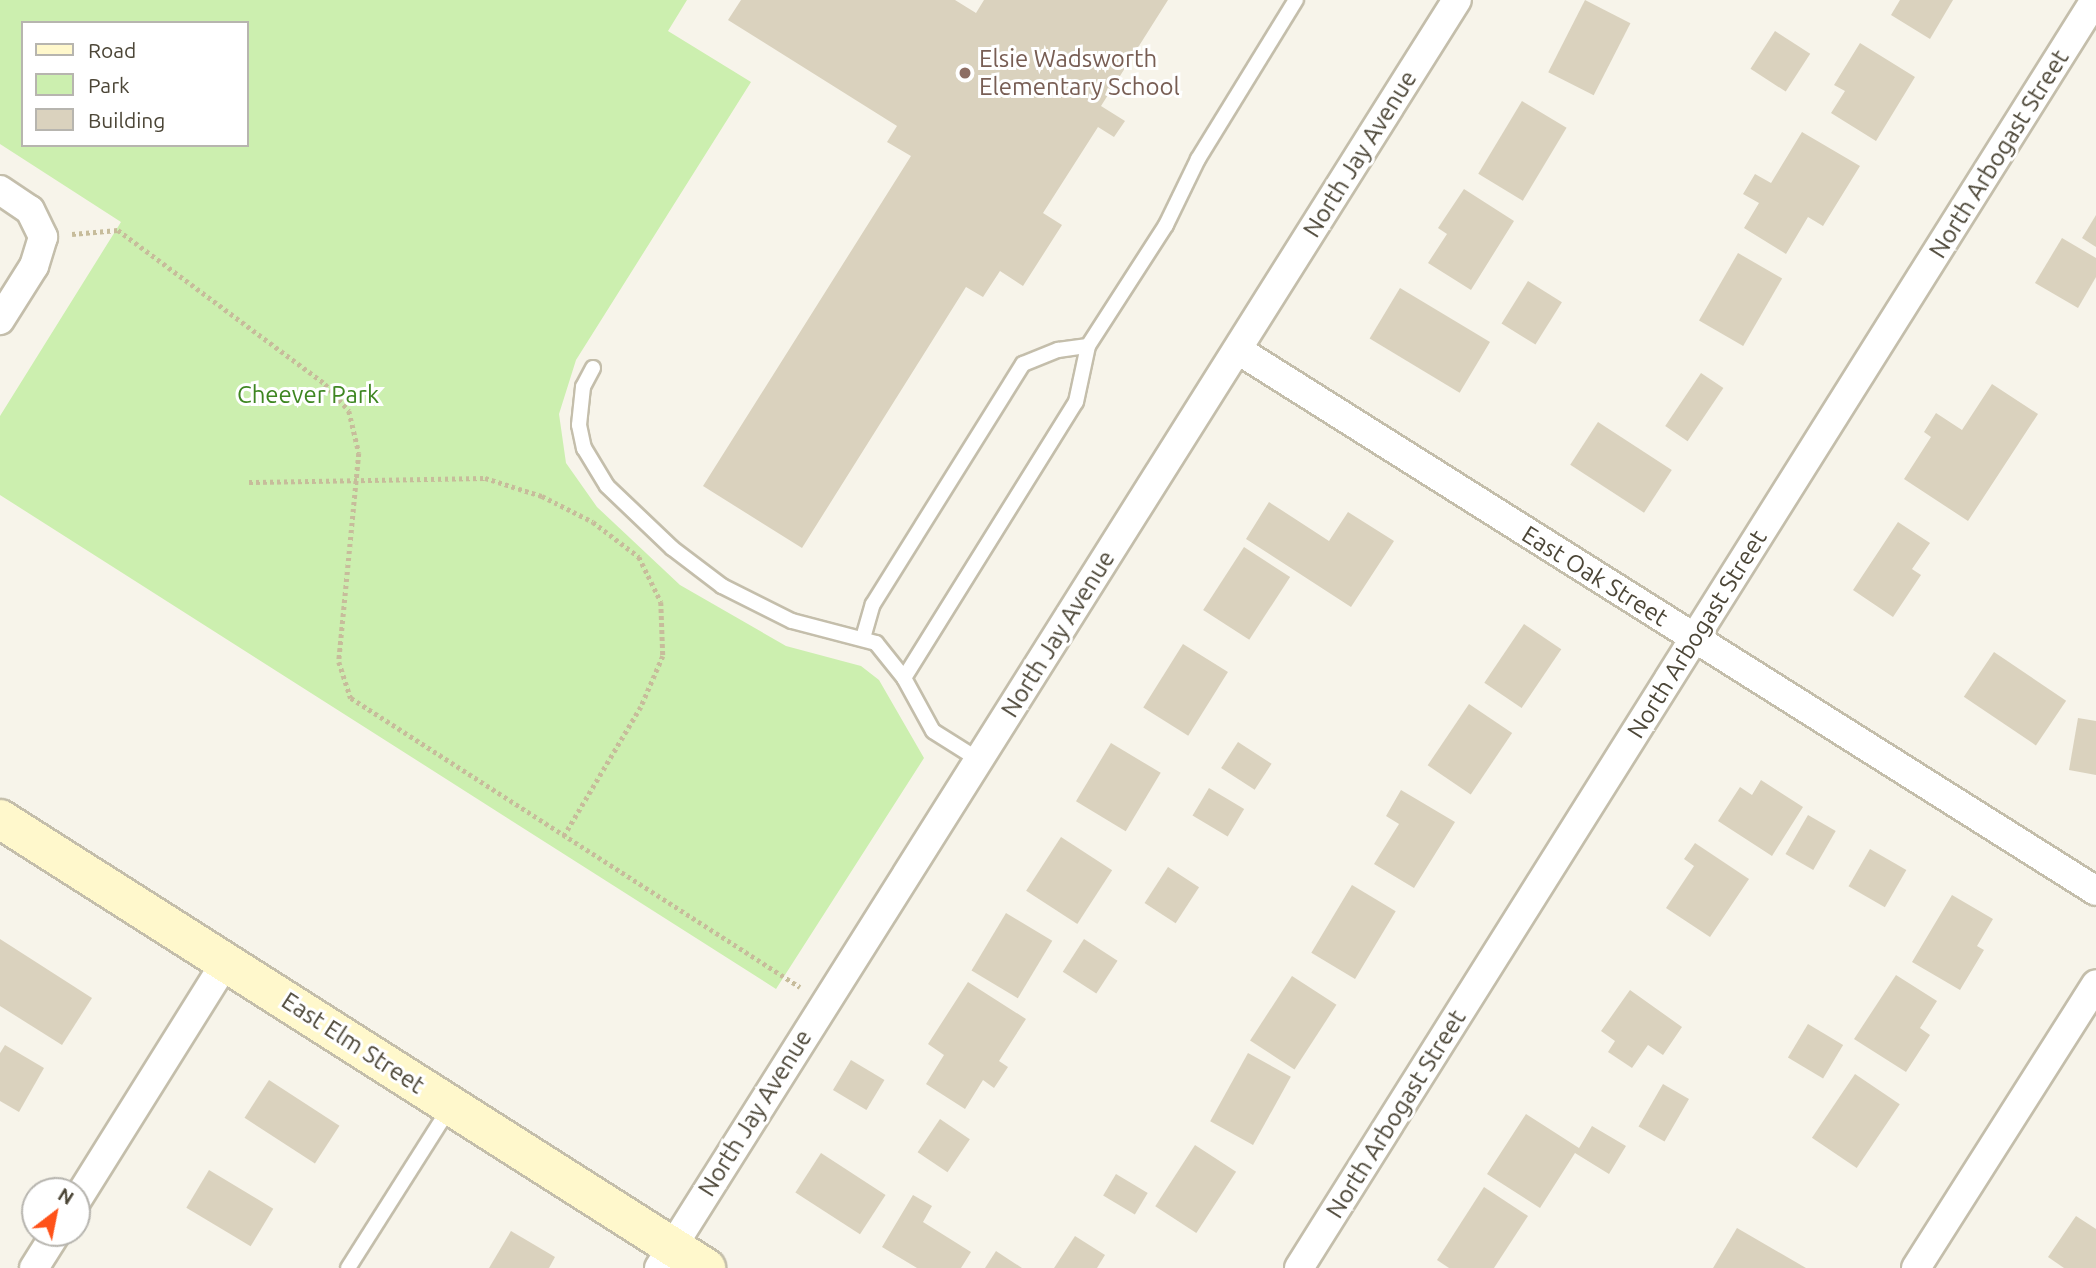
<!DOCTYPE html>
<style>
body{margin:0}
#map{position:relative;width:2096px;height:1268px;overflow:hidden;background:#f7f4ea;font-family:Ubuntu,sans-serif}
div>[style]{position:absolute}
.green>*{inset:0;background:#ccefaf}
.building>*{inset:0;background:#dad2be;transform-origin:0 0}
.path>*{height:4.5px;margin-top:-2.25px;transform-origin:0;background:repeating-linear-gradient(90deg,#c7bc9b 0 3.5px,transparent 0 7px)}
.roads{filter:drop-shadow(2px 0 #c4beab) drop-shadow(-2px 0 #c4beab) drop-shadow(0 2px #c4beab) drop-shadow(0 -2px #c4beab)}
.lane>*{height:14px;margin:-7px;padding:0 7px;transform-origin:7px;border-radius:7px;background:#fff}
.street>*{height:28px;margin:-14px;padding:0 14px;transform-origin:14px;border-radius:14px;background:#fff}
.secondary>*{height:38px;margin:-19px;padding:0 19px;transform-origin:19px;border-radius:19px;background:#fff8cc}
.dots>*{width:19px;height:19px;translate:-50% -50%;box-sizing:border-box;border:4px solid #fff;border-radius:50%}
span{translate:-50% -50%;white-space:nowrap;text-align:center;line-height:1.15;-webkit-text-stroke:6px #fff;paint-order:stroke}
.education-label{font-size:24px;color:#785e54}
.left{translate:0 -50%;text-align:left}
.street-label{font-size:24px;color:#4c4637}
.park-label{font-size:24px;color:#3e8621}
.legend{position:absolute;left:21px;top:21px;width:228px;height:126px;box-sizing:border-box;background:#fff;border:2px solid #b7b5af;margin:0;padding:9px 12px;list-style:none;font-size:21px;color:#4c4637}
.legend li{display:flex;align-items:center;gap:14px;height:35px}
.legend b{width:35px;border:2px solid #b7b5af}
.north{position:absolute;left:21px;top:1177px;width:70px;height:70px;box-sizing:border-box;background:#fff;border:2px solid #b7b5af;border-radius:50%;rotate:32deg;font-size:19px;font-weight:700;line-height:28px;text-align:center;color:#4c4637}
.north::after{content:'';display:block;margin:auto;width:24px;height:32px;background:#ff5219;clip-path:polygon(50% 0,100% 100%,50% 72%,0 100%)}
</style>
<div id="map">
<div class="green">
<i style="clip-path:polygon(evenodd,0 0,687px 0,668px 31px,751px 82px,576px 360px,559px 414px,566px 463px,597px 507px,680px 585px,786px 646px,861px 666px,879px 680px,924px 758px,776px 989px,0 495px,0 416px,121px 222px,0 144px,0 0,23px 23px,247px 23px,247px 145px,23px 145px,23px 23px)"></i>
</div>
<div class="building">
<i style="clip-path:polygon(741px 0,955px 0,976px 13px,984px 0,1168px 0,1101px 106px,1125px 121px,1114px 137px,1098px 127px,1043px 213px,1062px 225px,1023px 286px,1000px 271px,983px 297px,966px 287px,802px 548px,703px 486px,911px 156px,887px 142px,897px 126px,728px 20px)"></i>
<i style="left:1585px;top:0;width:51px;height:81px;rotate:27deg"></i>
<i style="clip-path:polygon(1900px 0,1953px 0,1930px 39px,1891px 15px)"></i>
<i style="left:1775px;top:31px;width:42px;height:45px;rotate:33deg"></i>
<i style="clip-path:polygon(1860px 43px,1915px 77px,1876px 141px,1831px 113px,1845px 91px,1834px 85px)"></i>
<i style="left:1522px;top:101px;width:52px;height:85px;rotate:31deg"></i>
<i style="clip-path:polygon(1802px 132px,1860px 166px,1823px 226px,1808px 217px,1786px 254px,1744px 228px,1759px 203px,1743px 194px,1755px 174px,1771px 183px)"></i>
<i style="clip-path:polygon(1464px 189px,1514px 221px,1471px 290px,1428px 263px,1447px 234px,1438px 228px)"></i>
<i style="clip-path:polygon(2096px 215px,2096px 247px,2082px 238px)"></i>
<i style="clip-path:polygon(2062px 238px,2096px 258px,2096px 277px,2078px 308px,2035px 283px)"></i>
<i style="left:1738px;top:253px;width:51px;height:78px;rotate:30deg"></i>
<i style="left:1528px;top:281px;width:40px;height:50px;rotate:32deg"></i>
<i style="left:1400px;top:288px;width:105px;height:59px;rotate:31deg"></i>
<i style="left:1701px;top:373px;width:27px;height:64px;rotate:34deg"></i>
<i style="clip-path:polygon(1992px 384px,2038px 414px,1968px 521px,1904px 479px,1931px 437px,1924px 432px,1936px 413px,1962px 430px)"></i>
<i style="left:1598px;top:422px;width:88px;height:51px;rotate:33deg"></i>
<i style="clip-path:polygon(1269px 502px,1329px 541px,1348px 512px,1394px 541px,1351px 607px,1246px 539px)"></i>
<i style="clip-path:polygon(1898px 522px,1930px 543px,1912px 569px,1921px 575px,1893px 617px,1853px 590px)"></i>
<i style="left:1244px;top:547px;width:55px;height:75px;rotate:33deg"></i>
<i style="left:1524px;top:624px;width:45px;height:71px;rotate:34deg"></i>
<i style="left:1183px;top:644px;width:53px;height:75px;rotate:32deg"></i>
<i style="left:1994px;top:652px;width:87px;height:54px;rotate:34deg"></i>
<i style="left:1469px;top:704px;width:52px;height:74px;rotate:34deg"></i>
<i style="clip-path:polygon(2078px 718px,2096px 721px,2096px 775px,2069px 770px)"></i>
<i style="left:1238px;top:742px;width:40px;height:31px;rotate:33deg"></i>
<i style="left:1111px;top:743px;width:58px;height:68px;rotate:31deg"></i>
<i style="clip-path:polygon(1761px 780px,1803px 807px,1772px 856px,1718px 821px,1740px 787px,1752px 795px)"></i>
<i style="left:1209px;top:788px;width:41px;height:32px;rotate:31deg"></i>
<i style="clip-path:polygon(1401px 790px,1455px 822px,1414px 888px,1374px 864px,1399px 824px,1386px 816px)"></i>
<i style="left:1808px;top:815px;width:32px;height:45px;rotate:30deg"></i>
<i style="left:1061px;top:837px;width:61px;height:64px;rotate:33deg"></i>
<i style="clip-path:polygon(1695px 843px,1749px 879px,1710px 937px,1666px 908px,1694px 866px,1684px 859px)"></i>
<i style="left:1870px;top:849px;width:42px;height:43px;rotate:30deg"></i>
<i style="left:1168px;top:867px;width:37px;height:43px;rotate:33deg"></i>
<i style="left:1352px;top:885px;width:51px;height:79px;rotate:31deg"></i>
<i style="clip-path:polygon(1952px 895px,1993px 919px,1977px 946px,1984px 950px,1960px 990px,1912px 962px)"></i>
<i style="left:1006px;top:913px;width:54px;height:67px;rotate:31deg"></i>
<i style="clip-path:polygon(0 939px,92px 998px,62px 1045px,0 1006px)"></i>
<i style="left:1084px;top:939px;width:40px;height:39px;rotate:33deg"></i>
<i style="clip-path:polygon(1896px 975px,1937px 1001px,1920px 1028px,1930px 1035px,1906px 1072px,1854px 1039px)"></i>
<i style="left:1292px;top:976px;width:53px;height:77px;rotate:33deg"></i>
<i style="clip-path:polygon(968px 982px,1026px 1019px,999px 1061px,1008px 1067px,994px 1088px,983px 1080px,965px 1109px,926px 1084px,944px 1055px,928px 1044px)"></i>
<i style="clip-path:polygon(1630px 990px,1682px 1027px,1663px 1055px,1648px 1045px,1632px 1068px,1608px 1052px,1615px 1041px,1601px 1031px)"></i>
<i style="left:1808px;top:1024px;width:41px;height:39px;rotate:31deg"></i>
<i style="clip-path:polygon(5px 1045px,44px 1068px,19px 1112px,0 1101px,0 1053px)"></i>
<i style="left:1248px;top:1053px;width:49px;height:78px;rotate:29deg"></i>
<i style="left:851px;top:1060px;width:39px;height:35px;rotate:31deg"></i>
<i style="left:1855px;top:1074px;width:54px;height:77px;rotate:34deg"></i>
<i style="left:269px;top:1080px;width:84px;height:45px;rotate:33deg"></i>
<i style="left:1663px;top:1084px;width:30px;height:49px;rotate:30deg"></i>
<i style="clip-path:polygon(1526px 1114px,1579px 1148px,1592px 1126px,1626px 1146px,1609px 1174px,1575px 1153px,1540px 1208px,1487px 1174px)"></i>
<i style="left:940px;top:1119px;width:36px;height:40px;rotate:34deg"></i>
<i style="left:1195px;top:1145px;width:49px;height:73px;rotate:33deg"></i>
<i style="left:821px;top:1153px;width:77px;height:47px;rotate:33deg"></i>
<i style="left:209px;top:1170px;width:75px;height:44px;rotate:31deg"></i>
<i style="left:1116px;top:1174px;width:37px;height:25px;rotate:31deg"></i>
<i style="clip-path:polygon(1484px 1187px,1528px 1216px,1494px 1268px,1449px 1268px,1437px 1260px)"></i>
<i style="clip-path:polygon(913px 1195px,932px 1206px,923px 1222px,971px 1252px,961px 1268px,917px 1268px,882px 1247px)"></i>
<i style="clip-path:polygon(2076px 1216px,2096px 1229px,2096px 1268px,2064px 1268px,2048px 1257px)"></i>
<i style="clip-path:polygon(1737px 1228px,1806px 1268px,1713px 1268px)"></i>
<i style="clip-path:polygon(511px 1231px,555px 1257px,549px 1268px,489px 1268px)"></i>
<i style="clip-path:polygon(1075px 1236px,1105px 1255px,1097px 1268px,1054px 1268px)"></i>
<i style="clip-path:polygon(996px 1251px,1022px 1268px,985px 1268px)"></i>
</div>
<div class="path">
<i style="left:72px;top:234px;width:46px;rotate:-5deg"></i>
<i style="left:118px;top:230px;width:258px;rotate:36.6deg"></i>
<i style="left:325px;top:384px;width:36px;rotate:48deg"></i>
<i style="left:349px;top:411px;width:43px;rotate:76.6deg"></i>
<i style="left:359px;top:453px;width:210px;rotate:95.5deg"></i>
<i style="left:339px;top:662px;width:38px;rotate:72deg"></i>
<i style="left:351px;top:698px;width:534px;rotate:32.77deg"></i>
<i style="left:249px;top:482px;width:236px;rotate:-1deg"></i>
<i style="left:485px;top:478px;width:60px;rotate:17.5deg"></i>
<i style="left:542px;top:496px;width:57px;rotate:27deg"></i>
<i style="left:593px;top:522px;width:58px;rotate:37.3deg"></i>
<i style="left:639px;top:557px;width:50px;rotate:63.9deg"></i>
<i style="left:661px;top:602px;width:54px;rotate:87.9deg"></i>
<i style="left:663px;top:656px;width:56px;rotate:113.3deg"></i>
<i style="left:641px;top:707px;width:150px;rotate:120.8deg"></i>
</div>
<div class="roads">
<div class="lane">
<i style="left:593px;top:368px;width:21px;rotate:118deg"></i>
<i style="left:583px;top:387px;width:38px;rotate:96deg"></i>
<i style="left:579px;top:425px;width:24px;rotate:78deg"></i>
<i style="left:584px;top:448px;width:44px;rotate:58.8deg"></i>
<i style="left:607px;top:486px;width:90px;rotate:43.6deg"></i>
<i style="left:672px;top:548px;width:63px;rotate:37.2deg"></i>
<i style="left:722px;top:586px;width:78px;rotate:26.6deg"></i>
<i style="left:792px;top:621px;width:87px;rotate:14.7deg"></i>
<i style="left:876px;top:643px;width:45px;rotate:51.3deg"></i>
<i style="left:863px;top:638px;width:35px;rotate:-74deg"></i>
<i style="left:873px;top:604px;width:283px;rotate:-58deg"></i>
<i style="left:1023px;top:364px;width:38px;rotate:-22deg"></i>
<i style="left:1058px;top:350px;width:30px;rotate:-8deg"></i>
<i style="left:979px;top:760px;width:54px;rotate:-147.8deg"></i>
<i style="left:933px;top:731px;width:60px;rotate:-118.7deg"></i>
<i style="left:904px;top:678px;width:325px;rotate:-58.1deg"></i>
<i style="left:1076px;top:402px;width:57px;rotate:-77.9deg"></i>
<i style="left:1088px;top:346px;width:144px;rotate:-57.2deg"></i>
<i style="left:1166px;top:225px;width:73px;rotate:-64.1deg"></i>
<i style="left:1198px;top:159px;width:187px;rotate:-58.4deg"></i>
<i style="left:348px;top:1268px;width:191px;rotate:-57.6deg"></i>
</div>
<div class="street">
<i style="left:0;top:190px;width:36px;rotate:34deg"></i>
<i style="left:30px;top:210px;width:30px;rotate:64deg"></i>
<i style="left:43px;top:237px;width:30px;rotate:107deg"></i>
<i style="left:34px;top:266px;width:64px;rotate:122.2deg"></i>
<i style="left:1238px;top:350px;width:1014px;rotate:32.23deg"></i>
<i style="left:77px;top:1200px;width:281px;rotate:-58deg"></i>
<i style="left:34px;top:1268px;width:41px;rotate:-57.8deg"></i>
<i style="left:659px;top:1268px;width:1498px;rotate:-57.82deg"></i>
<i style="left:1299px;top:1268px;width:1497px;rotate:-57.88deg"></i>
<i style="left:1916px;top:1268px;width:336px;rotate:-57.6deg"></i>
</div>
<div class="secondary">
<i style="left:0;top:819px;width:837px;rotate:32.46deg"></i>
</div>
</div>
<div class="dots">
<i style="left:965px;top:73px;background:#8d6e63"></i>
</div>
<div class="education-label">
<span class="left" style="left:979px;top:73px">Elsie Wadsworth<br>Elementary School</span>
</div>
<div class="street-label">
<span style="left:1360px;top:154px;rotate:-58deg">North Jay Avenue</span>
<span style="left:1999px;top:154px;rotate:-58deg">North Arbogast Street</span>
<span style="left:1595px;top:576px;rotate:32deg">East Oak Street</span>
<span style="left:1058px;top:634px;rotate:-58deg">North Jay Avenue</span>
<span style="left:1697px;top:634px;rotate:-58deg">North Arbogast Street</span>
<span style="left:353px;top:1043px;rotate:33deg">East Elm Street</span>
<span style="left:755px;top:1113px;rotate:-58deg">North Jay Avenue</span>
<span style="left:1396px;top:1114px;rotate:-58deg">North Arbogast Street</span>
</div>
<div class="park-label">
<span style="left:308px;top:395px">Cheever Park</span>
</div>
<ul class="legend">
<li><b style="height:9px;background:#fff8cc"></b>Road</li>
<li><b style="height:19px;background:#ccefaf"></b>Park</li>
<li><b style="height:19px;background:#dad2be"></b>Building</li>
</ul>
<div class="north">N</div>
</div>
